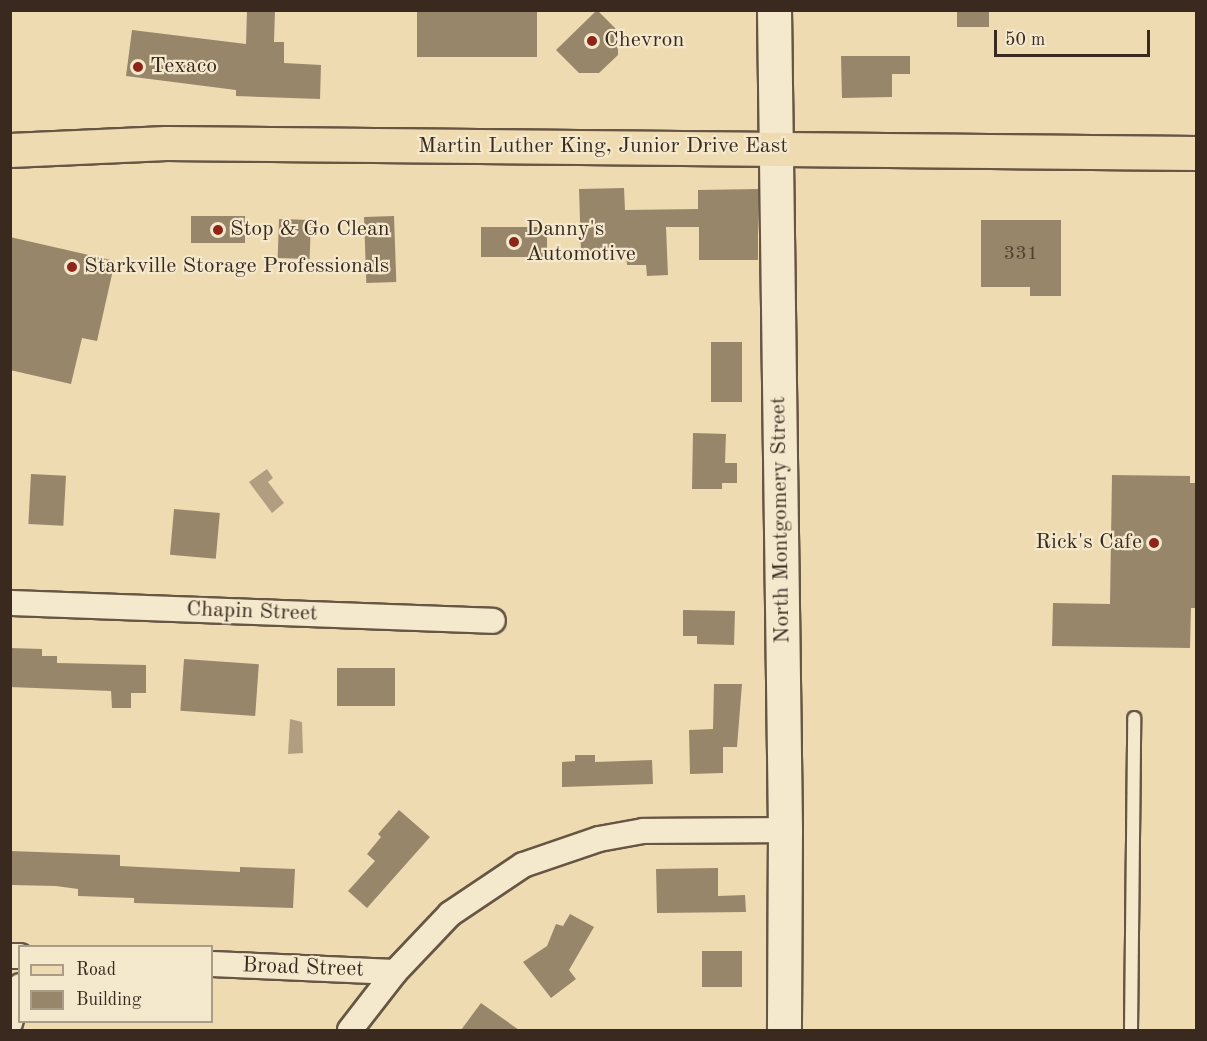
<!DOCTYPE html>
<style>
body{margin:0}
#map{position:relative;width:1207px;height:1041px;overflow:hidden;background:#eedbb2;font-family:"Old Standard TT",serif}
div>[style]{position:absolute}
.water>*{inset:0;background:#b19e80}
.building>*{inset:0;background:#98866b;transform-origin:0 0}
.roads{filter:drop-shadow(2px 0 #675644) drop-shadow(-2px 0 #675644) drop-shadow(0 2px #675644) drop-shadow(0 -2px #675644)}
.lane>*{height:12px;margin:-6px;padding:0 6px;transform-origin:6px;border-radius:6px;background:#f4e8cd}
.street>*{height:24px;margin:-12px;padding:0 12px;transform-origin:12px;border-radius:12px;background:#f4e8cd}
.secondary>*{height:33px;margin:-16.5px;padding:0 16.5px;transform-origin:16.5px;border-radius:16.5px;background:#f4e8cd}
.primary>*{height:33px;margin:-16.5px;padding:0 16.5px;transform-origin:16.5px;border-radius:16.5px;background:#eedbb2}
.dots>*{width:16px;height:16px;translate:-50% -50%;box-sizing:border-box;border:3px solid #f4e8cd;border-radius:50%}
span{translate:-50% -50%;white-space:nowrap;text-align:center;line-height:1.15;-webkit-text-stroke:4.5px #f4e8cd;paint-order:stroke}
.number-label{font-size:20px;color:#524032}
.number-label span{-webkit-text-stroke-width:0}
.poi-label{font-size:22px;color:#3a291f}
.left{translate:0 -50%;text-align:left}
.right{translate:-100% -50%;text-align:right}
.street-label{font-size:22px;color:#3a291f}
.frame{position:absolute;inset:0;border:12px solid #3a291f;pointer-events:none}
.legend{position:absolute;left:18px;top:945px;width:195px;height:78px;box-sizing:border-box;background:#f4e8cd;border:2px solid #aa9c87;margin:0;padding:8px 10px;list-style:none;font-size:18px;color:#3a291f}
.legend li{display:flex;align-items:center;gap:12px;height:30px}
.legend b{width:30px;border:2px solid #aa9c87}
.scale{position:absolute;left:994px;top:30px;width:156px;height:27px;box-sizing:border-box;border:3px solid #3a291f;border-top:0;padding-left:8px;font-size:18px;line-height:21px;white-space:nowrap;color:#3a291f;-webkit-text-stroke:4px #f4e8cd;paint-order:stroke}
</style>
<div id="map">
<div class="water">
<i style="clip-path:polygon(267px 469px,273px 478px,268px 482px,284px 503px,272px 513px,249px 482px)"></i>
<i style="clip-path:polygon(290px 719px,302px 722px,303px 753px,288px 754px)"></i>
</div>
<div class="building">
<i style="clip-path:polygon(247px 10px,275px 10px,274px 42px,284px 42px,284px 63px,321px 65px,320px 99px,236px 96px,236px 90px,126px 76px,132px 30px,246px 44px)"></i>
<i style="left:417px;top:10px;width:120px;height:47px"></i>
<i style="clip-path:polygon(597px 10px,618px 31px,618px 55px,599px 73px,579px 73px,556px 50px)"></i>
<i style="left:957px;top:10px;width:32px;height:17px"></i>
<i style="clip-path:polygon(841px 56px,910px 56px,910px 74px,892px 74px,892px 97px,842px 98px)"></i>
<i style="clip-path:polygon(624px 188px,625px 210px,698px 209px,698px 190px,758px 189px,758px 260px,699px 260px,699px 227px,666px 227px,668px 275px,647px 276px,646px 265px,627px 265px,626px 250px,581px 252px,579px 189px)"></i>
<i style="left:191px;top:216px;width:54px;height:27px"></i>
<i style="left:394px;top:216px;width:66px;height:30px;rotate:88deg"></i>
<i style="left:279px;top:219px;width:32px;height:39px;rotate:2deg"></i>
<i style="clip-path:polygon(981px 220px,1061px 220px,1061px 296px,1030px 296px,1030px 287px,981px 287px)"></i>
<i style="left:481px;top:227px;width:66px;height:30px"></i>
<i style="clip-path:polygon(10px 237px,115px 261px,97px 341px,82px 338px,71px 384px,10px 370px)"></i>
<i style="left:711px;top:342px;width:31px;height:60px"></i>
<i style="clip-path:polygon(693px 433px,726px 434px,725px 463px,737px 463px,737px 483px,722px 483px,722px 489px,692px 489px)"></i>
<i style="left:31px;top:474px;width:35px;height:50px;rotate:3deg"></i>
<i style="clip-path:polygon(1112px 475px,1190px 476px,1190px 483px,1197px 483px,1197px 608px,1191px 608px,1190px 648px,1052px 646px,1053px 603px,1110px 604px)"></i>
<i style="left:174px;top:509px;width:46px;height:46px;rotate:5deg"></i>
<i style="clip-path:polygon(683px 610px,735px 611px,734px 645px,697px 644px,697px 636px,683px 636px)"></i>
<i style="clip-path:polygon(10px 648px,42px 649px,42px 656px,57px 656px,57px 663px,146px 665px,146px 693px,131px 693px,131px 708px,112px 708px,111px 691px,10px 687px)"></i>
<i style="left:184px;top:659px;width:75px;height:52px;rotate:4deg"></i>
<i style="left:337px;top:668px;width:58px;height:38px"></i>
<i style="clip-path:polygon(714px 684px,742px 684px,737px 747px,723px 747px,723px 773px,690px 774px,689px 730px,713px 729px)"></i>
<i style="clip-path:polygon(575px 755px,595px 755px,595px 762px,652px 760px,653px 784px,562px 787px,562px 762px,575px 761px)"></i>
<i style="clip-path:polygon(399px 810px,430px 837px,367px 908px,348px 891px,375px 861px,367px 854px,381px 837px,378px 834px)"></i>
<i style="clip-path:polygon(10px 851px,120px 855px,120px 866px,240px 872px,240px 867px,295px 869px,293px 908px,134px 903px,134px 898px,78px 896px,78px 889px,56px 886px,10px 885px)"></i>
<i style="clip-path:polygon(718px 868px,718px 896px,745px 895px,746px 912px,657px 913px,656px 869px)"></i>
<i style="clip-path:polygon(570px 914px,594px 927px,569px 970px,576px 979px,551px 998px,523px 962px,547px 946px,556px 924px,563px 926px)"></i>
<i style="left:702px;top:951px;width:40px;height:36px"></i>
<i style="clip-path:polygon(481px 1003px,519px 1030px,461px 1030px)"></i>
</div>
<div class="roads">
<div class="lane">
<i style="left:1131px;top:1030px;width:312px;rotate:-89.4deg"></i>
</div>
<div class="street">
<i style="left:10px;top:603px;width:483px;rotate:2.1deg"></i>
<i style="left:10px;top:956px;width:10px"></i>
<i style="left:212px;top:964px;width:183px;rotate:2.5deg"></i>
<i style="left:10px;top:1023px;width:38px;rotate:-75deg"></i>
<i style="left:350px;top:1030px;width:73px;rotate:-52.2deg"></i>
<i style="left:395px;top:972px;width:80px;rotate:-46.5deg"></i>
<i style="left:450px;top:914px;width:88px;rotate:-33.9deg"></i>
<i style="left:523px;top:865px;width:80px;rotate:-18.9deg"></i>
<i style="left:599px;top:839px;width:45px;rotate:-10.3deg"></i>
<i style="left:643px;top:831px;width:142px;rotate:-0.4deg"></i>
</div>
<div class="secondary">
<i style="left:774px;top:10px;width:820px;rotate:89.23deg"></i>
<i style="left:785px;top:830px;width:200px;rotate:90.3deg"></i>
</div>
<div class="primary">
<i style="left:10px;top:150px;width:156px;rotate:-2.6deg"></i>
<i style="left:166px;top:143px;width:1030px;rotate:0.56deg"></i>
</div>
</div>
<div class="dots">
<i style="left:592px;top:41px;background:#8f2418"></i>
<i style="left:138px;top:67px;background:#8f2418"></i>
<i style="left:218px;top:230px;background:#8f2418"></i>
<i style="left:514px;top:242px;background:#8f2418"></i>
<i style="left:72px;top:267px;background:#8f2418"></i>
<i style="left:1154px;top:543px;background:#8f2418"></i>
</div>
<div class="number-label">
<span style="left:1021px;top:254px">331</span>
</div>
<div class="poi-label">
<span class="left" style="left:604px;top:41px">Chevron</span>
<span class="left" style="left:150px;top:67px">Texaco</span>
<span class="left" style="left:526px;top:242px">Danny's<br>Automotive</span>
<span class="left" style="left:230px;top:230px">Stop &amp; Go Clean</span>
<span class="left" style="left:84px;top:267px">Starkville Storage Professionals</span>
<span class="right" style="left:1142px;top:543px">Rick's Cafe</span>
</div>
<div class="street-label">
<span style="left:603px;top:147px">Martin Luther King, Junior Drive East</span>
<span style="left:781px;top:520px;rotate:-91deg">North Montgomery Street</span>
<span style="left:252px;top:612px;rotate:2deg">Chapin Street</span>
<span style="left:303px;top:968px;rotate:2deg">Broad Street</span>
</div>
<div class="frame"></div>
<ul class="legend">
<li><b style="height:8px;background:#eedbb2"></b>Road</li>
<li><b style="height:16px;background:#98866b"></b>Building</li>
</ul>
<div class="scale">50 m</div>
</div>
